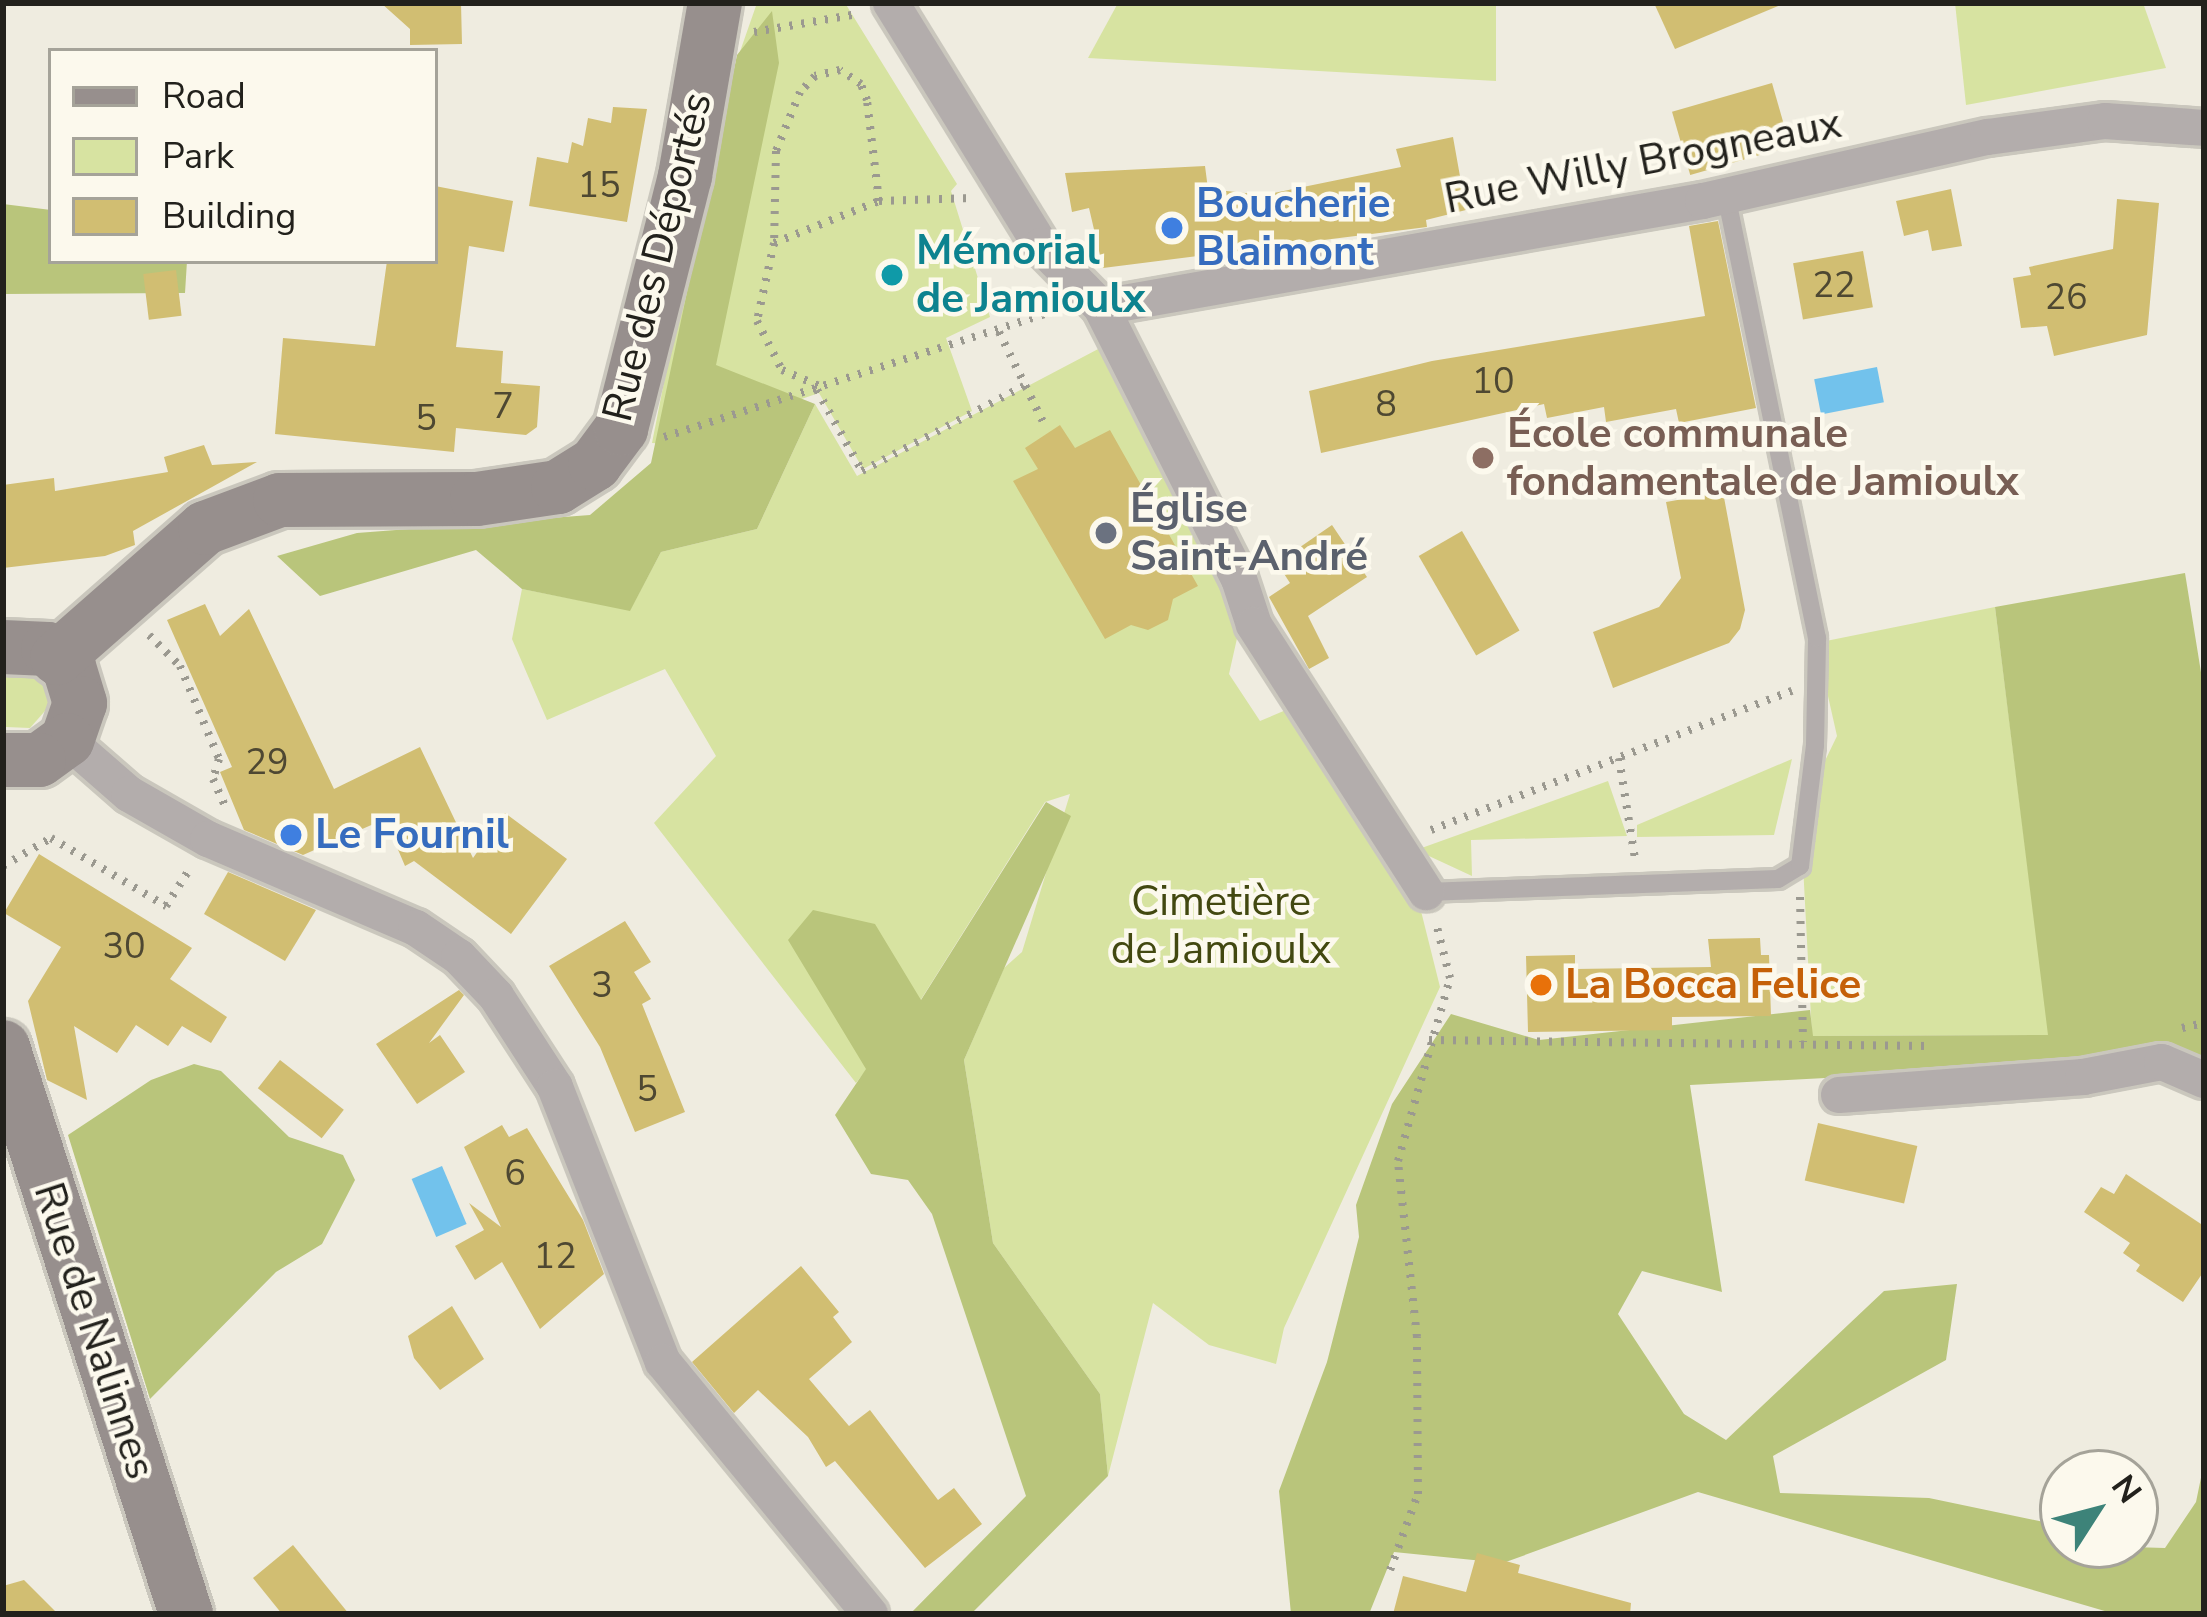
<!DOCTYPE html>
<meta charset="utf-8">
<style>
body{margin:0}
#map{position:relative;width:2207px;height:1617px;overflow:hidden;background:#efece0;font-family:"Nunito Sans",sans-serif}
div>[style]{position:absolute}
.green>*{inset:0;background:#d7e3a1}
.forest>*{inset:0;background:#b9c57b}
.water>*{inset:0;background:#72c2ec;transform-origin:0 0}
.building>*{inset:0;background:#d1be72;transform-origin:0 0}
.path>*{height:8px;margin-top:-4px;transform-origin:0;background:repeating-linear-gradient(90deg,#9b9990 0 3px,transparent 0 12px)}
.roads{filter:drop-shadow(3px 0 #cac7bd) drop-shadow(-3px 0 #cac7bd) drop-shadow(0 3px #cac7bd) drop-shadow(0 -3px #cac7bd)}
.lane>*{height:18px;margin:-9px;padding:0 9px;transform-origin:9px;border-radius:9px;background:#b3adac}
.street>*{height:36px;margin:-18px;padding:0 18px;transform-origin:18px;border-radius:18px;background:#b3adac}
.secondary>*{height:54px;margin:-27px;padding:0 27px;transform-origin:27px;border-radius:27px;background:#978f8d}
.dots>*{width:33px;height:33px;translate:-50% -50%;box-sizing:border-box;border:6px solid #fcf9ed;border-radius:50%}
span{translate:-50% -50%;white-space:nowrap;text-align:center;line-height:1.15;-webkit-text-stroke:9px #fcf9ed;paint-order:stroke}
.number-label{font-size:36px;color:#4e4832}
.number-label span{-webkit-text-stroke-width:0}
.street-label{font-size:42px;color:#22211c}
.shop-label{font-size:42px;color:#366cbe;font-weight:700}
.left{translate:0 -50%;text-align:left}
.culture-label{font-size:42px;color:#0d838f;font-weight:700}
.education-label{font-size:42px;color:#785e54;font-weight:700}
.worship-label{font-size:42px;color:#5b616d;font-weight:700}
.park-label{font-size:42px;color:#424810}
.food-label{font-size:42px;color:#c56008;font-weight:700}
.frame{position:absolute;inset:0;border:6px solid #22211c;pointer-events:none}
.legend{position:absolute;left:48px;top:48px;width:390px;height:216px;box-sizing:border-box;background:#fcf9ed;border:3px solid #a5a399;margin:0;padding:15px 21px;list-style:none;font-size:36px;color:#22211c}
.legend li{display:flex;align-items:center;gap:24px;height:60px}
.legend b{width:60px;border:3px solid #a5a399}
.north{position:absolute;left:2039px;top:1449px;width:120px;height:120px;box-sizing:border-box;background:#fcf9ed;border:3px solid #a5a399;border-radius:50%;rotate:54deg;font-size:33px;font-weight:700;line-height:48px;text-align:center;color:#22211c}
.north::after{content:'';display:block;margin:auto;width:42px;height:54px;background:#3d8379;clip-path:polygon(50% 0,100% 100%,50% 72%,0 100%)}
</style>
<div id="map">
<div class="green">
<i style="clip-path:polygon(757px 3px,845px 3px,957px 184px,951px 191px,990px 317px,946px 338px,972px 411px,863px 469px,819px 393px,670px 444px,652px 443px,715px 123px)"></i>
<i style="clip-path:polygon(1118px 3px,1496px 3px,1496px 81px,1088px 58px)"></i>
<i style="clip-path:polygon(1955px 3px,2143px 3px,2166px 68px,1966px 105px)"></i>
<i style="clip-path:polygon(1102px 347px,1235px 588px,1238px 634px,1229px 674px,1260px 721px,1293px 707px,1419px 903px,1440px 987px,1284px 1328px,1276px 1364px,1209px 1345px,1153px 1303px,1108px 1476px,1100px 1394px,993px 1243px,964px 1060px,1004px 968px,1022px 952px,1070px 794px,1045px 802px,920px 1001px,856px 1083px,654px 823px,716px 756px,665px 669px,547px 720px,512px 639px,522px 589px,630px 610px,661px 552px,757px 529px,815px 404px,857px 476px)"></i>
<i style="clip-path:polygon(1995px 607px,2049px 1035px,1812px 1036px,1802px 846px,1808px 796px,1837px 736px,1816px 643px)"></i>
<i style="clip-path:polygon(33px 668px,50px 686px,52px 703px,30px 728px,6px 727px,3px 670px)"></i>
<i style="clip-path:polygon(1792px 759px,1774px 835px,1637px 837px,1637px 825px)"></i>
<i style="clip-path:polygon(1608px 781px,1627px 836px,1471px 840px,1472px 876px,1416px 850px)"></i>
</div>
<div class="forest">
<i style="clip-path:polygon(772px 11px,779px 63px,716px 365px,815px 404px,757px 529px,661px 552px,630px 611px,522px 589px,476px 550px,320px 596px,277px 556px,357px 533px,590px 515px,651px 463px,737px 55px)"></i>
<i style="clip-path:polygon(3px 204px,51px 210px,51px 261px,187px 261px,185px 293px,3px 294px)"></i>
<i style="clip-path:polygon(2185px 573px,2204px 691px,2204px 1058px,1690px 1085px,1722px 1292px,1642px 1271px,1618px 1314px,1684px 1414px,1726px 1440px,1884px 1291px,1957px 1284px,1946px 1360px,1773px 1456px,1780px 1493px,1929px 1498px,2063px 1526px,2063px 1545px,2165px 1548px,2196px 1502px,2204px 1463px,2204px 1614px,2115px 1614px,1698px 1492px,1503px 1563px,1394px 1552px,1369px 1614px,1291px 1614px,1279px 1491px,1327px 1362px,1359px 1237px,1356px 1205px,1392px 1104px,1451px 1014px,1539px 1040px,1810px 1010px,1813px 1036px,2048px 1035px,1995px 607px)"></i>
<i style="clip-path:polygon(1046px 802px,1071px 816px,964px 1060px,993px 1243px,1100px 1394px,1108px 1476px,971px 1614px,910px 1614px,1026px 1496px,932px 1214px,908px 1180px,871px 1174px,835px 1115px,866px 1069px,788px 940px,813px 910px,875px 924px,921px 1000px)"></i>
<i style="clip-path:polygon(194px 1064px,221px 1071px,289px 1137px,343px 1155px,355px 1180px,322px 1244px,276px 1272px,150px 1399px,68px 1135px,151px 1080px)"></i>
</div>
<div class="water">
<i style="left:1877px;top:367px;width:36px;height:64px;rotate:79deg"></i>
<i style="left:442px;top:1166px;width:63px;height:33px;rotate:67deg"></i>
</div>
<div class="building">
<i style="clip-path:polygon(381px 3px,461px 3px,462px 44px,410px 45px,410px 29px)"></i>
<i style="clip-path:polygon(1654px 3px,1783px 3px,1783px 4px,1675px 49px)"></i>
<i style="left:1772px;top:83px;width:66px;height:104px;rotate:74deg"></i>
<i style="clip-path:polygon(613px 107px,647px 109px,627px 222px,529px 206px,537px 157px,568px 163px,572px 142px,583px 146px,588px 118px,611px 123px)"></i>
<i style="clip-path:polygon(1453px 137px,1466px 210px,1426px 220px,1427px 227px,1103px 268px,1089px 208px,1072px 212px,1065px 173px,1205px 166px,1208px 189px,1264px 195px,1401px 167px,1396px 149px)"></i>
<i style="clip-path:polygon(435px 186px,513px 201px,504px 252px,469px 246px,456px 347px,503px 351px,501px 383px,540px 386px,537px 427px,526px 435px,456px 428px,454px 452px,275px 434px,283px 338px,375px 346px,387px 261px,435px 261px)"></i>
<i style="clip-path:polygon(1951px 189px,1962px 246px,1932px 251px,1928px 230px,1904px 236px,1896px 201px)"></i>
<i style="clip-path:polygon(2117px 199px,2159px 203px,2147px 335px,2054px 356px,2047px 326px,2021px 328px,2013px 278px,2031px 275px,2029px 267px,2113px 249px)"></i>
<i style="clip-path:polygon(1718px 221px,1756px 408px,1679px 423px,1676px 409px,1606px 422px,1604px 407px,1547px 418px,1544px 404px,1321px 453px,1309px 391px,1432px 361px,1705px 316px,1689px 226px)"></i>
<i style="left:1863px;top:251px;width:57px;height:71px;rotate:80deg"></i>
<i style="left:176px;top:270px;width:46px;height:33px;rotate:83deg"></i>
<i style="clip-path:polygon(1060px 425px,1075px 448px,1110px 430px,1198px 586px,1173px 599px,1168px 620px,1148px 630px,1131px 625px,1105px 639px,1013px 481px,1038px 469px,1025px 448px)"></i>
<i style="clip-path:polygon(204px 445px,212px 465px,257px 462px,133px 531px,135px 545px,105px 556px,3px 568px,3px 485px,54px 478px,55px 491px,168px 472px,164px 457px)"></i>
<i style="clip-path:polygon(1723px 492px,1745px 610px,1740px 629px,1729px 643px,1613px 688px,1593px 632px,1659px 607px,1681px 578px,1666px 502px)"></i>
<i style="clip-path:polygon(1332px 525px,1367px 577px,1308px 616px,1329px 658px,1309px 669px,1269px 597px,1290px 583px,1277px 563px)"></i>
<i style="left:1462px;top:531px;width:115px;height:50px;rotate:60deg"></i>
<i style="clip-path:polygon(205px 604px,220px 636px,249px 609px,334px 789px,420px 747px,473px 858px,505px 813px,567px 859px,511px 934px,414px 861px,405px 866px,385px 819px,303px 855px,244px 830px,220px 772px,232px 767px,167px 620px)"></i>
<i style="clip-path:polygon(39px 854px,192px 948px,170px 979px,227px 1017px,211px 1043px,182px 1026px,168px 1046px,136px 1025px,117px 1053px,74px 1026px,87px 1100px,47px 1080px,28px 1001px,61px 947px,4px 913px)"></i>
<i style="clip-path:polygon(228px 872px,316px 910px,285px 961px,204px 914px)"></i>
<i style="clip-path:polygon(625px 921px,651px 962px,634px 972px,651px 999px,642px 1004px,685px 1112px,635px 1132px,600px 1047px,549px 966px)"></i>
<i style="clip-path:polygon(1760px 938px,1761px 955px,1769px 955px,1771px 1016px,1672px 1017px,1672px 1030px,1528px 1032px,1526px 956px,1575px 955px,1575px 969px,1711px 967px,1708px 939px)"></i>
<i style="clip-path:polygon(459px 990px,464px 995px,429px 1043px,440px 1035px,465px 1072px,417px 1104px,376px 1044px)"></i>
<i style="left:280px;top:1060px;width:81px;height:36px;rotate:38deg"></i>
<i style="left:1818px;top:1123px;width:102px;height:59px;rotate:13deg"></i>
<i style="clip-path:polygon(502px 1125px,509px 1137px,527px 1128px,583px 1220px,604px 1274px,540px 1329px,502px 1262px,475px 1280px,455px 1246px,484px 1230px,469px 1203px,501px 1227px,464px 1147px)"></i>
<i style="clip-path:polygon(2126px 1174px,2204px 1226px,2204px 1271px,2183px 1302px,2136px 1271px,2140px 1265px,2123px 1253px,2130px 1243px,2084px 1212px,2101px 1187px,2114px 1194px)"></i>
<i style="clip-path:polygon(801px 1266px,839px 1312px,833px 1317px,852px 1342px,809px 1379px,849px 1426px,870px 1410px,938px 1500px,954px 1488px,982px 1524px,925px 1568px,835px 1461px,826px 1467px,808px 1437px,758px 1390px,734px 1413px,692px 1362px)"></i>
<i style="clip-path:polygon(452px 1306px,484px 1359px,440px 1390px,414px 1358px,408px 1336px)"></i>
<i style="clip-path:polygon(293px 1545px,349px 1614px,282px 1614px,253px 1578px)"></i>
<i style="clip-path:polygon(1477px 1553px,1520px 1565px,1518px 1573px,1631px 1603px,1630px 1614px,1393px 1614px,1403px 1576px,1466px 1592px)"></i>
<i style="clip-path:polygon(24px 1580px,58px 1614px,3px 1614px,3px 1586px)"></i>
</div>
<div class="path">
<i style="left:754px;top:32px;width:105px;rotate:-9.9deg"></i>
<i style="left:879px;top:201px;width:93px;rotate:-1.8deg"></i>
<i style="left:774px;top:243px;width:113px;rotate:-21.8deg"></i>
<i style="left:879px;top:201px;width:102px;rotate:-96.8deg"></i>
<i style="left:867px;top:100px;width:17px;rotate:-111deg"></i>
<i style="left:861px;top:84px;width:25px;rotate:-146deg"></i>
<i style="left:840px;top:70px;width:26px;rotate:167deg"></i>
<i style="left:815px;top:76px;width:22px;rotate:133deg"></i>
<i style="left:800px;top:92px;width:64px;rotate:112.1deg"></i>
<i style="left:776px;top:151px;width:92px;rotate:91.2deg"></i>
<i style="left:774px;top:243px;width:80px;rotate:102.3deg"></i>
<i style="left:757px;top:321px;width:55px;rotate:63deg"></i>
<i style="left:782px;top:370px;width:46px;rotate:23.2deg"></i>
<i style="left:999px;top:332px;width:105px;rotate:63.9deg"></i>
<i style="left:817px;top:390px;width:93px;rotate:60.9deg"></i>
<i style="left:862px;top:471px;width:183px;rotate:-27.7deg"></i>
<i style="left:664px;top:437px;width:411px;rotate:-17.9deg"></i>
<i style="left:149px;top:635px;width:44px;rotate:45deg"></i>
<i style="left:180px;top:666px;width:101px;rotate:67.2deg"></i>
<i style="left:219px;top:759px;width:21px;rotate:107deg"></i>
<i style="left:213px;top:779px;width:30px;rotate:66deg"></i>
<i style="left:1619px;top:758px;width:102px;rotate:81deg"></i>
<i style="left:1431px;top:830px;width:387px;rotate:-21.1deg"></i>
<i style="left:3px;top:866px;width:56px;rotate:-30.3deg"></i>
<i style="left:51px;top:838px;width:134px;rotate:30.6deg"></i>
<i style="left:166px;top:906px;width:43px;rotate:-57.4deg"></i>
<i style="left:1800px;top:897px;width:145px;rotate:88.8deg"></i>
<i style="left:2182px;top:1028px;width:23px;rotate:-13deg"></i>
<i style="left:1429px;top:1040px;width:500px;rotate:0.69deg"></i>
<i style="left:1390px;top:1570px;width:81px;rotate:-69.8deg"></i>
<i style="left:1418px;top:1494px;width:157px;rotate:-90.4deg"></i>
<i style="left:1417px;top:1337px;width:177px;rotate:-96.2deg"></i>
<i style="left:1398px;top:1161px;width:190px;rotate:-74.1deg"></i>
<i style="left:1450px;top:978px;width:53px;rotate:-104.3deg"></i>
</div>
<div class="roads">
<div class="lane">
<i style="left:1426px;top:892px;width:352px;rotate:-2.1deg"></i>
<i style="left:1778px;top:879px;width:26px;rotate:-31deg"></i>
<i style="left:1800px;top:866px;width:122px;rotate:-82.9deg"></i>
<i style="left:1815px;top:745px;width:107px;rotate:-88.9deg"></i>
<i style="left:1817px;top:638px;width:452px;rotate:-101.6deg"></i>
</div>
<div class="street">
<i style="left:891px;top:3px;width:286px;rotate:58.3deg"></i>
<i style="left:1041px;top:246px;width:86px;rotate:45.5deg"></i>
<i style="left:1101px;top:307px;width:611px;rotate:-9.99deg"></i>
<i style="left:1703px;top:201px;width:292px;rotate:-12.7deg"></i>
<i style="left:1988px;top:137px;width:118px;rotate:-7.8deg"></i>
<i style="left:2105px;top:121px;width:99px;rotate:4deg"></i>
<i style="left:1101px;top:307px;width:305px;rotate:63.1deg"></i>
<i style="left:1239px;top:579px;width:48px;rotate:71.9deg"></i>
<i style="left:1254px;top:625px;width:318px;rotate:57.2deg"></i>
<i style="left:67px;top:740px;width:82px;rotate:41.1deg"></i>
<i style="left:129px;top:794px;width:91px;rotate:29.7deg"></i>
<i style="left:208px;top:839px;width:226px;rotate:23.2deg"></i>
<i style="left:416px;top:928px;width:52px;rotate:34deg"></i>
<i style="left:459px;top:957px;width:54px;rotate:46.5deg"></i>
<i style="left:496px;top:996px;width:108px;rotate:57deg"></i>
<i style="left:555px;top:1087px;width:295px;rotate:68.6deg"></i>
<i style="left:663px;top:1362px;width:326px;rotate:50.6deg"></i>
<i style="left:1839px;top:1095px;width:245px;rotate:-4.2deg"></i>
<i style="left:2083px;top:1077px;width:80px;rotate:-10.8deg"></i>
<i style="left:2162px;top:1062px;width:46px;rotate:23.2deg"></i>
</div>
<div class="secondary">
<i style="left:3px;top:647px;width:45px;rotate:2.5deg"></i>
<i style="left:48px;top:649px;width:28px;rotate:41deg"></i>
<i style="left:69px;top:667px;width:38px;rotate:73deg"></i>
<i style="left:80px;top:703px;width:39px;rotate:109deg"></i>
<i style="left:67px;top:740px;width:34px;rotate:144deg"></i>
<i style="left:39px;top:760px;width:36px;rotate:180deg"></i>
<i style="left:57px;top:658px;width:197px;rotate:-41.3deg"></i>
<i style="left:205px;top:528px;width:80px;rotate:-20.5deg"></i>
<i style="left:280px;top:500px;width:197px;rotate:-0.3deg"></i>
<i style="left:477px;top:499px;width:82px;rotate:-8.4deg"></i>
<i style="left:558px;top:487px;width:44px;rotate:-31.9deg"></i>
<i style="left:595px;top:464px;width:44px;rotate:-53.4deg"></i>
<i style="left:621px;top:429px;width:261px;rotate:-75.8deg"></i>
<i style="left:685px;top:176px;width:176px;rotate:-80.2deg"></i>
<i style="left:3px;top:1047px;width:596px;rotate:72.11deg"></i>
</div>
</div>
<div class="dots">
<i style="left:1172px;top:228px;background:#3f7fe0"></i>
<i style="left:892px;top:275px;background:#0f9aa8"></i>
<i style="left:1483px;top:458px;background:#8d6e63"></i>
<i style="left:1106px;top:533px;background:#6b7280"></i>
<i style="left:291px;top:835px;background:#3f7fe0"></i>
<i style="left:1541px;top:985px;background:#e8710a"></i>
</div>
<div class="number-label">
<span style="left:599px;top:186px">15</span>
<span style="left:1834px;top:286px">22</span>
<span style="left:2066px;top:298px">26</span>
<span style="left:1493px;top:382px">10</span>
<span style="left:1386px;top:405px">8</span>
<span style="left:503px;top:407px">7</span>
<span style="left:426px;top:419px">5</span>
<span style="left:267px;top:763px">29</span>
<span style="left:124px;top:947px">30</span>
<span style="left:602px;top:986px">3</span>
<span style="left:647px;top:1090px">5</span>
<span style="left:515px;top:1174px">6</span>
<span style="left:555px;top:1257px">12</span>
</div>
<div class="street-label">
<span style="left:1643px;top:162px;rotate:-11deg">Rue Willy Brogneaux</span>
<span style="left:658px;top:257px;rotate:-76deg">Rue des Déportés</span>
<span style="left:94px;top:1331px;rotate:72deg">Rue de Nalinnes</span>
</div>
<div class="shop-label">
<span class="left" style="left:1196px;top:228px">Boucherie<br>Blaimont</span>
<span class="left" style="left:315px;top:835px">Le Fournil</span>
</div>
<div class="culture-label">
<span class="left" style="left:916px;top:275px">Mémorial<br>de Jamioulx</span>
</div>
<div class="education-label">
<span class="left" style="left:1507px;top:458px">École communale<br>fondamentale de Jamioulx</span>
</div>
<div class="worship-label">
<span class="left" style="left:1130px;top:533px">Église<br>Saint-André</span>
</div>
<div class="park-label">
<span style="left:1221px;top:926px">Cimetière<br>de Jamioulx</span>
</div>
<div class="food-label">
<span class="left" style="left:1565px;top:985px">La Bocca Felice</span>
</div>
<div class="frame"></div>
<ul class="legend">
<li><b style="height:15px;background:#978f8d"></b>Road</li>
<li><b style="height:33px;background:#d7e3a1"></b>Park</li>
<li><b style="height:33px;background:#d1be72"></b>Building</li>
</ul>
<div class="north">N</div>
</div>
